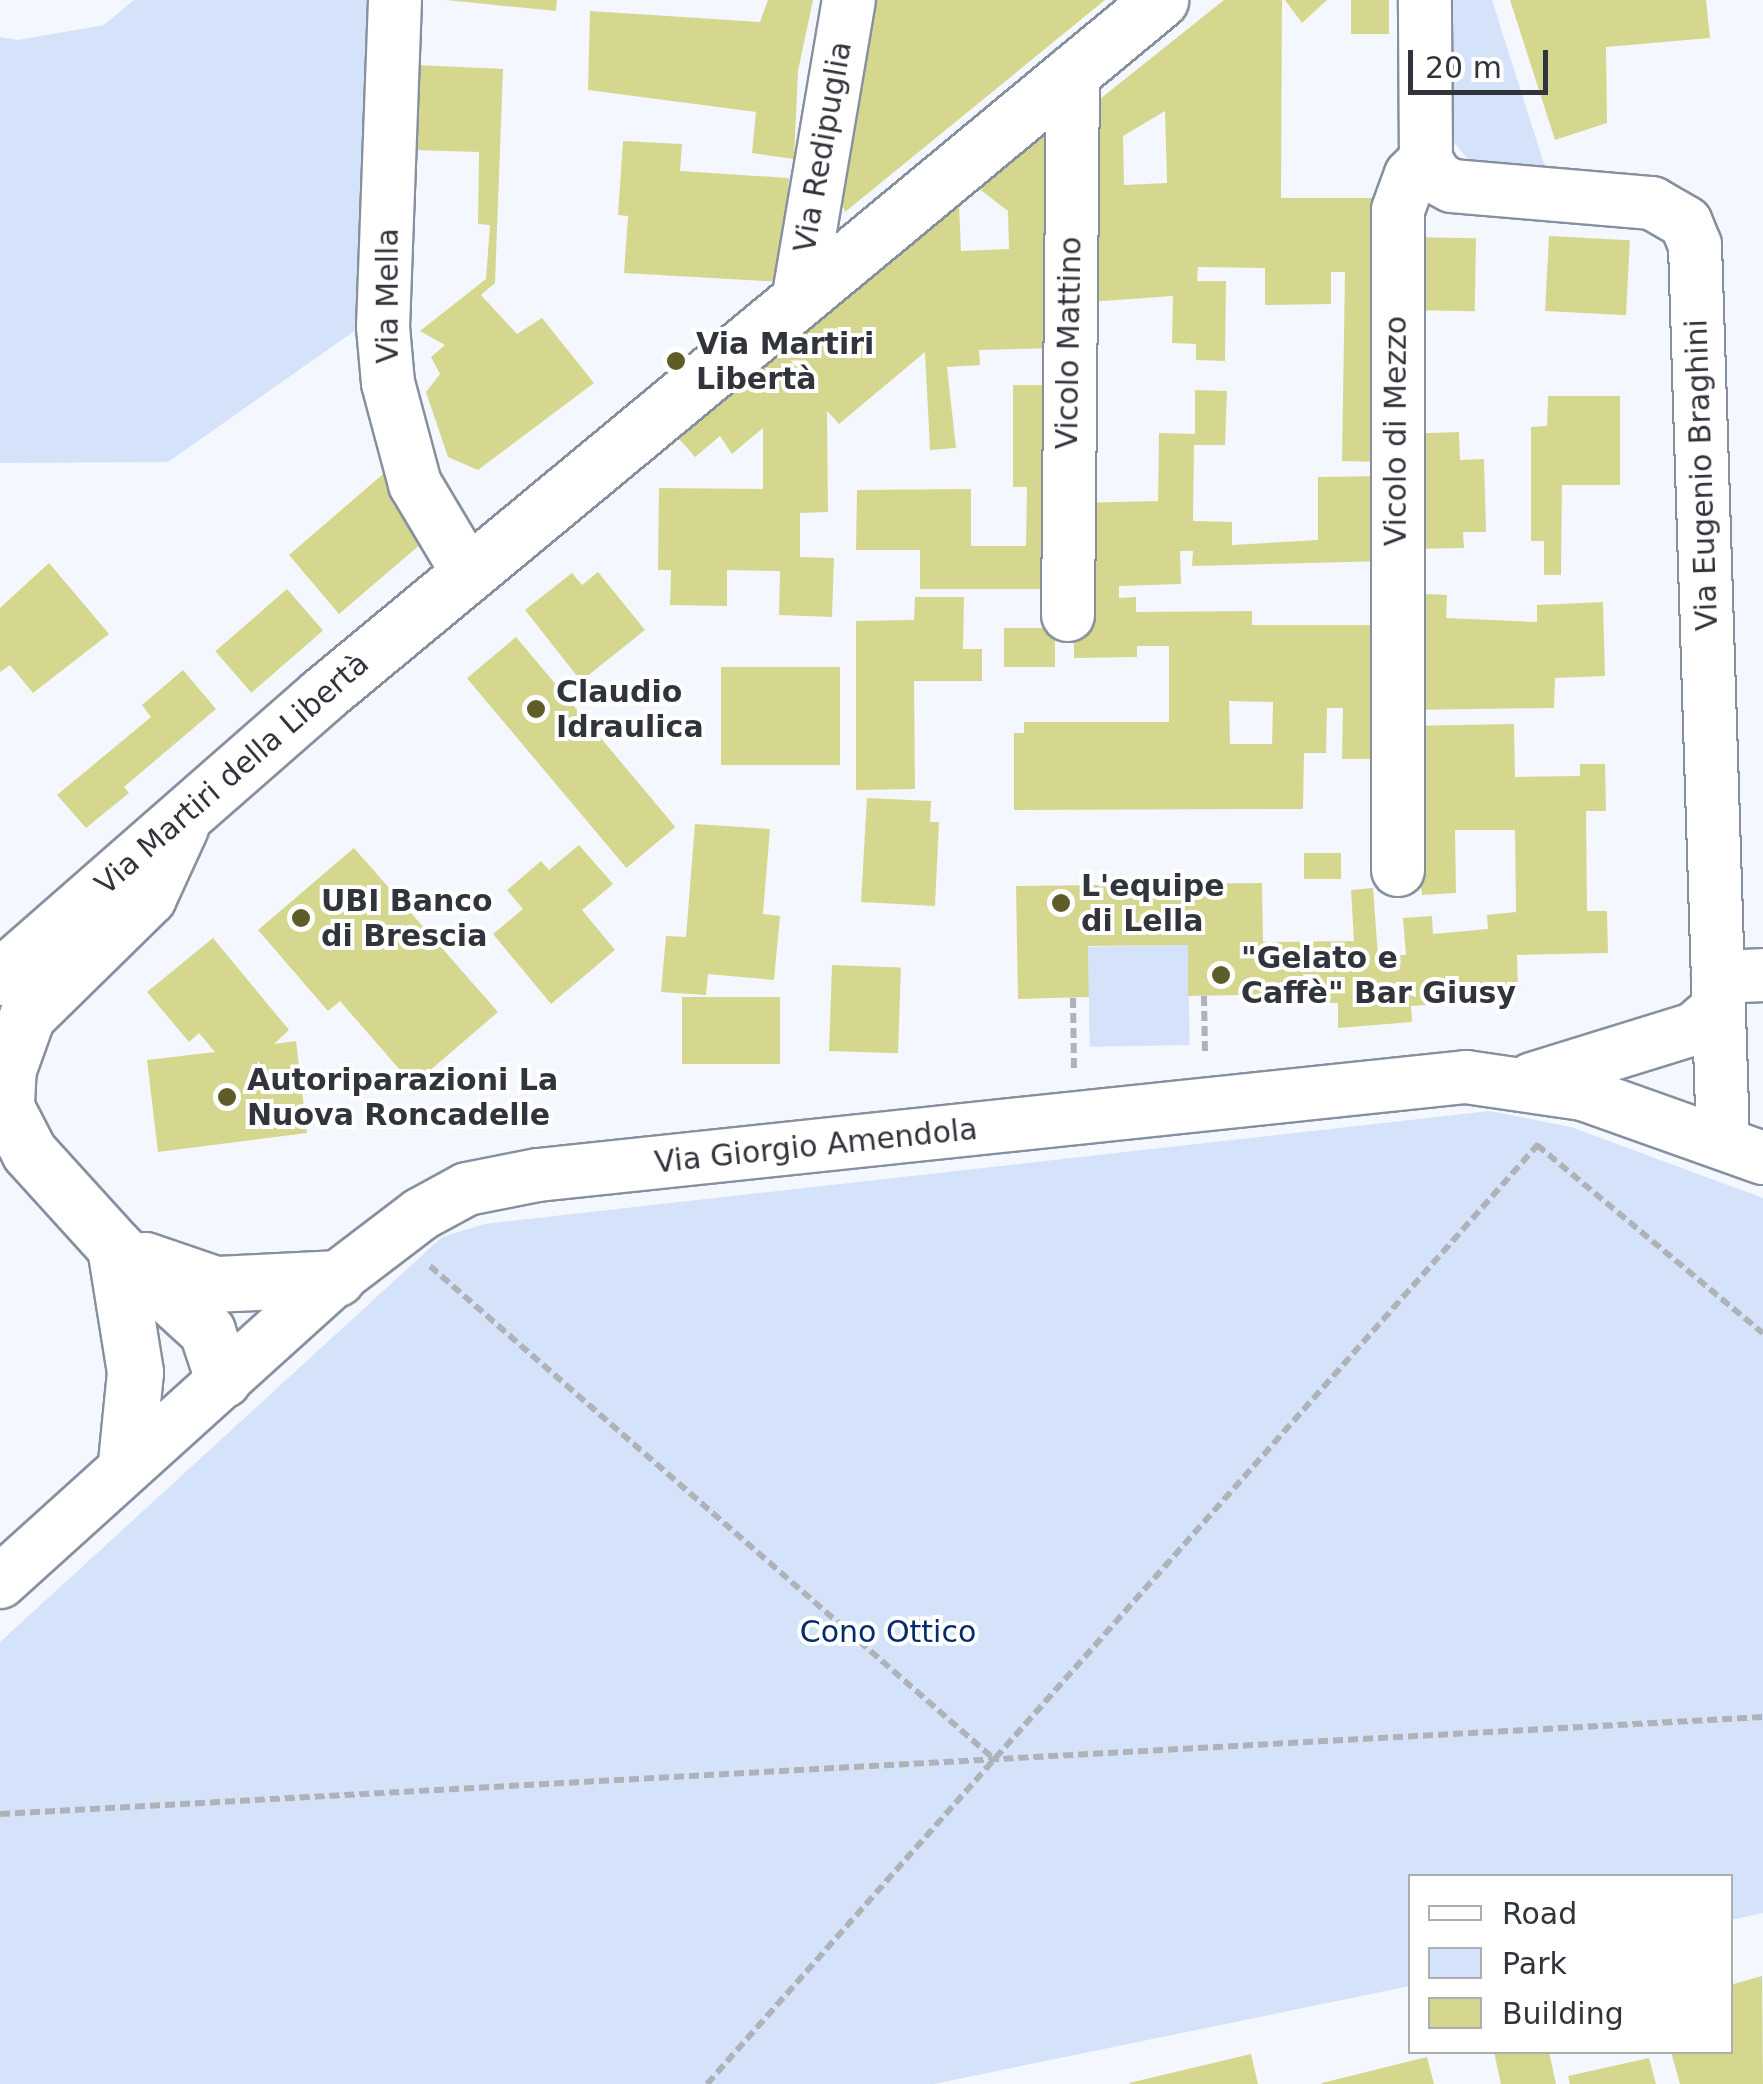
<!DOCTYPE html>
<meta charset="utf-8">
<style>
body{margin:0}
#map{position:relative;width:1763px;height:2084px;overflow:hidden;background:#f4f8fe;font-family:"DejaVu Sans",sans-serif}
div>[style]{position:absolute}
.green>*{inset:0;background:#d5e3fa;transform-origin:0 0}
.building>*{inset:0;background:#d6d78e;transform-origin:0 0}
.path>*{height:6px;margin-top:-3px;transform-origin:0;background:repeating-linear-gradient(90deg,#afb3b9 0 10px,transparent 0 15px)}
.roads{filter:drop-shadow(2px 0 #87909e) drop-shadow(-2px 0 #87909e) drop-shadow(0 2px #87909e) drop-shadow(0 -2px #87909e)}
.minor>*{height:52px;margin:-26px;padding:0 26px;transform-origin:26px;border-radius:26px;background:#fff}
.primary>*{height:55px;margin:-27.5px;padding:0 27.5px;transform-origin:27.5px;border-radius:27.5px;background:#fff}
.dots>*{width:28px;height:28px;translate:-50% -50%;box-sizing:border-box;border:5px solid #fff;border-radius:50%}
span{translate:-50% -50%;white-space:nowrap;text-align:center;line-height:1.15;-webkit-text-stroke:8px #fff;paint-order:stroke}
.street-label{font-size:30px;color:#31353b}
.poi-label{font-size:30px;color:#31353b;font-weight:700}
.left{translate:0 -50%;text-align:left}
.park-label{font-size:30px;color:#042c6e}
.legend{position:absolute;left:1408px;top:1874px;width:325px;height:180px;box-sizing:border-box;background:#fff;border:2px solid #adaeb1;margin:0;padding:12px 18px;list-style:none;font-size:30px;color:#31353b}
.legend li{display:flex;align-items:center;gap:20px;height:50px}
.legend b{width:50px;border:2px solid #adaeb1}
.scale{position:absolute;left:1408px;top:50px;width:140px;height:45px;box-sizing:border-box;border:5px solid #31353b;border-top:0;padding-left:12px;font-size:30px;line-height:35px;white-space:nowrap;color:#31353b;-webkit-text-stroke:8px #fff;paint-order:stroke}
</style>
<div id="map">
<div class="green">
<i style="clip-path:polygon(134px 0,378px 0,363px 325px,168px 462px,0 463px,0 37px,18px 40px,104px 25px)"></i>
<i style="clip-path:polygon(1440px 0,1492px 0,1546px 170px,1472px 164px,1444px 131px)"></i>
<i style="left:1188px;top:945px;width:100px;height:100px;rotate:89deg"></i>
<i style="clip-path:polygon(1490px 1111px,1571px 1127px,1763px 1198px,1763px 1913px,1731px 1920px,1730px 1876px,1410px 1876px,1410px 1986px,934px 2084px,0 2084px,0 1642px,442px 1237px,484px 1224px)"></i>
</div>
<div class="building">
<i style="clip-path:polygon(446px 0,557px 0,556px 11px)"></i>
<i style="clip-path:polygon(768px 0,813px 0,798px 71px,794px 159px,752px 153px,756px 112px,588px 90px,590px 11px,760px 22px)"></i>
<i style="clip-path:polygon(861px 0,1105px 0,845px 212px,831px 170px)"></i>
<i style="clip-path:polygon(evenodd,1224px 0,1282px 0,1281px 198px,1385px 198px,1385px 462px,1342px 461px,1345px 272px,1331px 272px,1331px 304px,1265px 305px,1265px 268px,1198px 267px,1197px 281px,1226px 281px,1225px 361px,1196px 360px,1196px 344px,1172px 343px,1173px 296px,1089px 302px,1090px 107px,1224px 0,1165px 111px,1167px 183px,1124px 185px,1123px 136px,1165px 111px)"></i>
<i style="clip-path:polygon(1285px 0,1327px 0,1302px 23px)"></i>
<i style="left:1351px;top:0;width:38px;height:34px"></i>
<i style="clip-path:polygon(1510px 0,1706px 0,1710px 38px,1606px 47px,1607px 123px,1555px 140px)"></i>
<i style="clip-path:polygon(417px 65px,503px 69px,495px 283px,481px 295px,517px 334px,542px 318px,594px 383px,478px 470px,448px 457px,426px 392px,440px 374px,431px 357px,445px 345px,420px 331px,486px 279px,490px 225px,478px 224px,479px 152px,414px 150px)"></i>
<i style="clip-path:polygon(1046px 134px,1052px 136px,1060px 348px,979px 350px,980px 365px,947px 367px,956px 448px,930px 450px,925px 352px,839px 424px,827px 411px,828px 512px,800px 513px,800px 557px,834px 558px,832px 617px,779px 615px,780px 571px,727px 570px,727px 606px,670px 605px,671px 570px,658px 570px,659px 488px,763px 489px,763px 428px,732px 454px,720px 436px,695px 457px,674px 433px,959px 204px,961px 251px,1009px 249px,1008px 211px,978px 188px)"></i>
<i style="clip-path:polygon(623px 141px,682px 144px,680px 171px,789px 178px,782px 282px,624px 273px,628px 216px,618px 215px)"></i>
<i style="left:1549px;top:236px;width:81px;height:75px;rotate:3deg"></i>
<i style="left:1407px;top:237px;width:69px;height:73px;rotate:1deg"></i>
<i style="clip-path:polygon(1013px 385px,1059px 385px,1058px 589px,920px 589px,920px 550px,856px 550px,857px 490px,971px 489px,971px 546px,1026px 546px,1027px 487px,1013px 487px)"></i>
<i style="clip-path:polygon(evenodd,1195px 390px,1227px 391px,1225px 445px,1194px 445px,1193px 521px,1232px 522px,1232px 545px,1318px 540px,1318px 477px,1386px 476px,1386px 561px,1192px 566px,1193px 551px,1180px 551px,1181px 584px,1119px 586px,1119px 598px,1136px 597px,1136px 612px,1252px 611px,1252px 625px,1388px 625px,1387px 759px,1342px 759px,1343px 708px,1327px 708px,1326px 753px,1304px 753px,1303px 809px,1014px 810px,1014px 733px,1024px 733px,1024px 722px,1169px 722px,1169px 646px,1137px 646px,1137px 657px,1074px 658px,1074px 503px,1158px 501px,1159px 433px,1195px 434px,1195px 390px,1229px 701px,1273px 702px,1272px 744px,1230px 744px,1229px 701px)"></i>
<i style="clip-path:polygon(1548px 396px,1620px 396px,1620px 485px,1562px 485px,1561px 575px,1544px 575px,1544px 541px,1531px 541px,1531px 427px,1547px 426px)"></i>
<i style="clip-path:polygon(1459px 432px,1460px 460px,1484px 459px,1486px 532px,1463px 532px,1464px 548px,1408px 549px,1405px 434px)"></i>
<i style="clip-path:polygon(390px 468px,422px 543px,339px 614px,289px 555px)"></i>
<i style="clip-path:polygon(49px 563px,109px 634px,33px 693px,10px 665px,0 672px,0 608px)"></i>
<i style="clip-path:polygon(598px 572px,645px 630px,581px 681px,525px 610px,572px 573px,582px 585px)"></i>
<i style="left:287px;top:589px;width:55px;height:95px;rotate:49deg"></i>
<i style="clip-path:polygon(1404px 593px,1447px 595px,1446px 618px,1537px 622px,1537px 605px,1603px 602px,1605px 676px,1555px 678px,1554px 708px,1404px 710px)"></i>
<i style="clip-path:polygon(915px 597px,964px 597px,963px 649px,982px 649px,982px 681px,914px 681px,915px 789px,856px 790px,856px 621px,914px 620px)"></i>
<i style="left:1055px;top:628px;width:39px;height:51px;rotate:90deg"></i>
<i style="left:516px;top:637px;width:248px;height:64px;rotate:50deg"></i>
<i style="left:721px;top:667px;width:119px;height:98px"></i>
<i style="clip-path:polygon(183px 670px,216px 709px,124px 787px,129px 793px,86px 828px,57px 795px,151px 717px,142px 705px)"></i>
<i style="clip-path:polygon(1514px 724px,1515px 777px,1580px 776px,1580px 764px,1605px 764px,1606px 811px,1586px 811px,1587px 911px,1607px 911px,1608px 953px,1517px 955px,1518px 990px,1438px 998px,1439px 1004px,1411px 1006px,1412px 1022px,1338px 1028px,1338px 1003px,1305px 1003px,1306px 994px,1188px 996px,1188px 945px,1088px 946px,1089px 997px,1018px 999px,1016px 886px,1262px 883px,1263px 942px,1354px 941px,1351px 890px,1373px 888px,1378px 956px,1406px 955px,1403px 918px,1432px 916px,1433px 934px,1488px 929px,1487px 915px,1516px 912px,1515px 830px,1455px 830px,1456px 893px,1422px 895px,1403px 726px)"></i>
<i style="clip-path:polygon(867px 798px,931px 801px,930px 822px,939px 822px,935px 906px,861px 902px)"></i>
<i style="clip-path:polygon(695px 824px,770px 829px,763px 914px,780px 916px,774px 980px,708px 974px,706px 995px,661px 992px,666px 936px,686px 937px)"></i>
<i style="clip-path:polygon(579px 845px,613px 884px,582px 910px,615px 950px,551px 1004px,493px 934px,523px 909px,507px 890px,541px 861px,549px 870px)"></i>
<i style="clip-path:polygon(354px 848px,498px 1012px,413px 1085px,340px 1001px,328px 1011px,258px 930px)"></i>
<i style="left:1304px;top:853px;width:37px;height:26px"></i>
<i style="clip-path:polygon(213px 938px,289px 1030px,274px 1044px,296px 1041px,307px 1133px,158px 1152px,147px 1060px,215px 1052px,199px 1033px,189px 1042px,147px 992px)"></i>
<i style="left:832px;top:965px;width:69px;height:86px;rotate:2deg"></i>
<i style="left:682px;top:997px;width:98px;height:67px"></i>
<i style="clip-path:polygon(1762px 1976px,1763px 2084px,1680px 2084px,1671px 2052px,1730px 2052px,1730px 1985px)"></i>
<i style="clip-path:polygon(1494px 2052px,1549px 2052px,1556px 2084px,1501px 2084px)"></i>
<i style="clip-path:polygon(1251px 2054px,1258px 2084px,1130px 2084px,1129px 2083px)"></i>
<i style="clip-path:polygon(1427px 2057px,1434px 2084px,1322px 2084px,1322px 2083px)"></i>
<i style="clip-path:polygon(1649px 2058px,1656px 2084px,1570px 2084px,1568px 2076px)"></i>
</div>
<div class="path">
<i style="left:1204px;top:996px;width:58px;rotate:89deg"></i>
<i style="left:1073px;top:998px;width:70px;rotate:89.2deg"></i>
<i style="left:1537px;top:1145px;width:294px;rotate:39.8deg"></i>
<i style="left:430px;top:1266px;width:748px;rotate:41.15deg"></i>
<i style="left:0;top:1814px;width:1766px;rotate:-3.15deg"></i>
<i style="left:707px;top:2084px;width:1260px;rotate:-48.51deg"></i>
</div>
<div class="roads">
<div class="minor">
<i style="left:395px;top:0;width:327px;rotate:92.1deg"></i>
<i style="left:383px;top:327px;width:56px;rotate:84.9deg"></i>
<i style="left:388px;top:383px;width:105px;rotate:75deg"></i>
<i style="left:415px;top:484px;width:104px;rotate:59.2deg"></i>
<i style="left:1426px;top:160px;width:21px;rotate:59deg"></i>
<i style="left:1437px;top:178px;width:17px;rotate:28deg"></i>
<i style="left:1452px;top:186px;width:201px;rotate:4.9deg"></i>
<i style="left:1652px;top:203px;width:39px;rotate:30deg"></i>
<i style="left:1686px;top:223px;width:24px;rotate:68deg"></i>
<i style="left:1695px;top:245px;width:898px;rotate:88.21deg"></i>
<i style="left:799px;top:295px;width:299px;rotate:-80.4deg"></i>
<i style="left:1068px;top:615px;width:544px;rotate:-89.47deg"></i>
<i style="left:1398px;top:870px;width:660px;rotate:-90deg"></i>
<i style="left:1398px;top:210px;width:37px;rotate:-70deg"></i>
<i style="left:1411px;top:175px;width:21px;rotate:-45deg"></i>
<i style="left:1426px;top:160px;width:160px;rotate:-90.4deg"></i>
<i style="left:1718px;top:977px;width:45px;rotate:-2.5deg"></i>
<i style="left:1532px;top:1079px;width:170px;rotate:-17.2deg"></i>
<i style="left:1694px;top:1029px;width:33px;rotate:-41deg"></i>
<i style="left:0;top:1582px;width:454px;rotate:-42.1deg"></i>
<i style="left:337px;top:1278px;width:106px;rotate:-37.3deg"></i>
<i style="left:421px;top:1214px;width:52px;rotate:-28.5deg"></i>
<i style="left:467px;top:1189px;width:72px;rotate:-11.2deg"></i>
<i style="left:538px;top:1175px;width:933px;rotate:-6.03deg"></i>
<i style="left:1466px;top:1077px;width:118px;rotate:8.3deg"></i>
<i style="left:1583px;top:1094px;width:191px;rotate:19.6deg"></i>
</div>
<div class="primary">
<i style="left:0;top:977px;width:428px;rotate:-41.2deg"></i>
<i style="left:322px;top:695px;width:1089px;rotate:-39.67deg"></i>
<i style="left:0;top:1096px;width:63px;rotate:62.6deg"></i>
<i style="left:29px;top:1152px;width:128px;rotate:47.8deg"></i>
<i style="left:115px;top:1247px;width:125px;rotate:42.4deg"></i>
<i style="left:207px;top:1331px;width:51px;rotate:71.6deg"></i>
<i style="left:6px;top:1103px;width:34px;rotate:-87deg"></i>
<i style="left:8px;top:1069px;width:56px;rotate:-70.3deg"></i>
<i style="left:27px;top:1016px;width:170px;rotate:-44.5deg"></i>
<i style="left:148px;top:897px;width:77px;rotate:-65.4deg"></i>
<i style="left:115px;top:1247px;width:127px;rotate:80.9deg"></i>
<i style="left:135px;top:1372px;width:90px;rotate:95.7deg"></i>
<i style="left:145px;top:1260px;width:74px;rotate:18.9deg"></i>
<i style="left:215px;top:1284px;width:122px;rotate:-2.8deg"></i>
</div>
</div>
<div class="dots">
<i style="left:676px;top:361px;background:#5e5d2a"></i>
<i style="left:536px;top:709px;background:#5e5d2a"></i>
<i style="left:1061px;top:903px;background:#5e5d2a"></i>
<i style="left:301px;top:918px;background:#5e5d2a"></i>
<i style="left:1221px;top:975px;background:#5e5d2a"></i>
<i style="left:227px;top:1097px;background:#5e5d2a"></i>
</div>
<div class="street-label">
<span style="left:823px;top:147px;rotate:-80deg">Via Redipuglia</span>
<span style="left:388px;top:296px;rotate:-90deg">Via Mella</span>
<span style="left:1069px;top:343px;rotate:-89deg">Vicolo Mattino</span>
<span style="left:1396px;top:431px;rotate:-90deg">Vicolo di Mezzo</span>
<span style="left:1702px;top:475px;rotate:-92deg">Via Eugenio Braghini</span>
<span style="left:232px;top:774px;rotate:-41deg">Via Martiri della Libertà</span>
<span style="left:816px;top:1146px;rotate:-6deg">Via Giorgio Amendola</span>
</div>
<div class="poi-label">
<span class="left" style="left:696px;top:361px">Via Martiri<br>Libertà</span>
<span class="left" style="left:556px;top:709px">Claudio<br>Idraulica</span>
<span class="left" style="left:1081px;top:903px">L'equipe<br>di Lella</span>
<span class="left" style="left:321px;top:918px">UBI Banco<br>di Brescia</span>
<span class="left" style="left:1241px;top:975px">"Gelato e<br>Caffè" Bar Giusy</span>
<span class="left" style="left:247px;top:1097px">Autoriparazioni La<br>Nuova Roncadelle</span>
</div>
<div class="park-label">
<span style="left:888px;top:1632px">Cono Ottico</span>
</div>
<ul class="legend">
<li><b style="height:12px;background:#fff"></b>Road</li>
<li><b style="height:28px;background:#d5e3fa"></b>Park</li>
<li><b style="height:28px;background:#d6d78e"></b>Building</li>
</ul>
<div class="scale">20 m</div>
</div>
